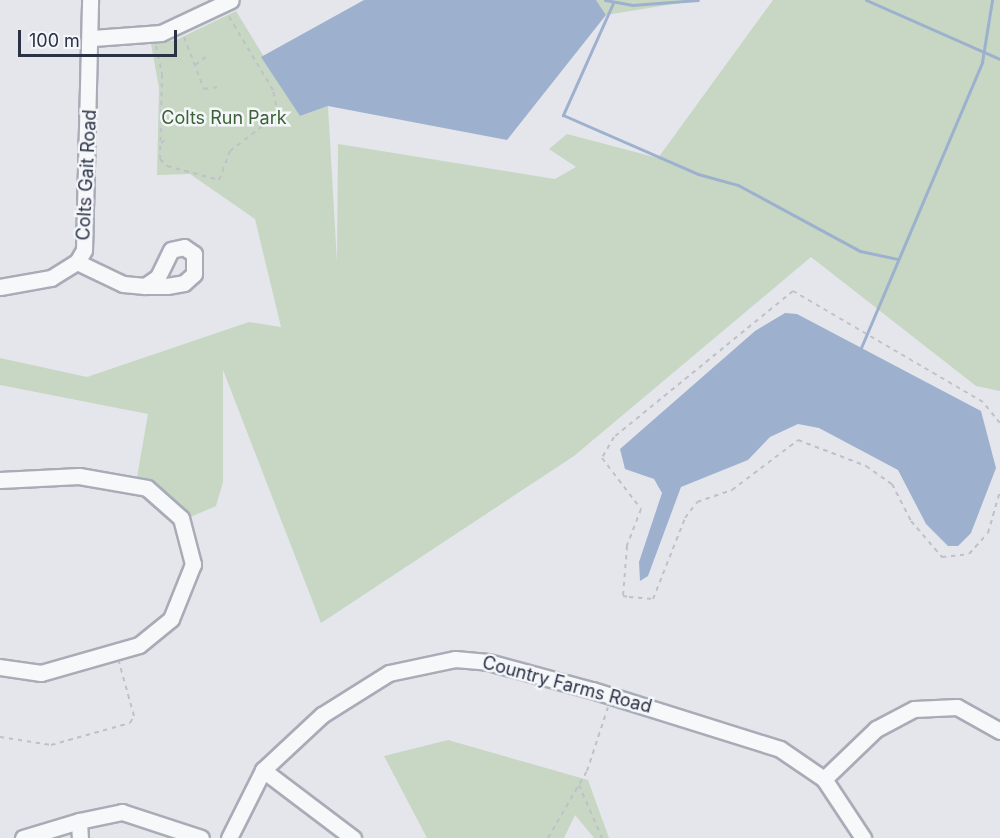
<!DOCTYPE html>
<style>
body{margin:0}
#map{position:relative;width:1000px;height:838px;overflow:hidden;background:#e4e6ec;font-family:Inter,sans-serif}
div>[style]{position:absolute}
.green>*{inset:0;background:#c7d7c4}
.water>*{inset:0;background:#9db1ce}
.stream>*{height:3px;margin:-1.5px;padding:0 1.5px;transform-origin:1.5px;border-radius:1.5px;background:#9db1ce}
.path>*{height:2px;margin-top:-1px;transform-origin:0;background:repeating-linear-gradient(90deg,#bec1c8 0 4.5px,transparent 0 9px)}
.roads{filter:drop-shadow(2px 0 #a8acb7) drop-shadow(-2px 0 #a8acb7) drop-shadow(0 2px #a8acb7) drop-shadow(0 -2px #a8acb7)}
.minor>*{height:15px;margin:-7.5px;padding:0 7.5px;transform-origin:7.5px;border-radius:7.5px;background:#f7f8fa}
span{translate:-50% -50%;white-space:nowrap;text-align:center;line-height:1.15;-webkit-text-stroke:5px #f4f6f9;paint-order:stroke}
.park-label{font-size:18px;color:#3b6336}
.street-label{font-size:18px;color:#2a3246}
.scale{position:absolute;left:18px;top:30px;width:159px;height:27px;box-sizing:border-box;border:3px solid #2a3246;border-top:0;padding-left:8px;font-size:18px;line-height:21px;white-space:nowrap;color:#2a3246;-webkit-text-stroke:4px #f4f6f9;paint-order:stroke}
</style>
<div id="map">
<div class="green">
<i style="clip-path:polygon(596px 0,698px 0,606px 15px)"></i>
<i style="clip-path:polygon(773px 0,1000px 0,1000px 391px,976px 386px,811px 257px,574px 456px,321px 623px,223px 370px,223px 482px,216px 506px,181px 521px,136px 483px,148px 414px,0 385px,0 358px,87px 377px,249px 322px,281px 327px,255px 219px,190px 174px,157px 175px,159px 88px,151px 44px,176px 40px,236px 11px,300px 116px,328px 106px,337px 262px,338px 144px,555px 179px,576px 167px,549px 149px,567px 134px,658px 158px)"></i>
<i style="clip-path:polygon(448px 740px,588px 780px,609px 838px,594px 838px,575px 815px,564px 838px,427px 838px,384px 756px)"></i>
</div>
<div class="water">
<i style="clip-path:polygon(364px 0,596px 0,606px 15px,507px 140px,328px 106px,300px 116px,261px 57px)"></i>
<i style="clip-path:polygon(785px 313px,797px 314px,981px 411px,996px 468px,971px 533px,958px 546px,948px 546px,926px 524px,898px 470px,819px 428px,798px 424px,770px 437px,748px 460px,681px 487px,648px 576px,640px 581px,639px 562px,662px 493px,654px 479px,625px 469px,620px 449px,755px 331px)"></i>
</div>
<div class="stream">
<i style="left:605px;top:0;width:27px;rotate:10deg"></i>
<i style="left:632px;top:5px;width:66px;rotate:-4.3deg"></i>
<i style="left:866px;top:0;width:146px;rotate:23.8deg"></i>
<i style="left:613px;top:3px;width:123px;rotate:114.1deg"></i>
<i style="left:563px;top:115px;width:147px;rotate:23.6deg"></i>
<i style="left:698px;top:174px;width:41px;rotate:15.4deg"></i>
<i style="left:738px;top:185px;width:139px;rotate:28.4deg"></i>
<i style="left:860px;top:251px;width:39px;rotate:12deg"></i>
<i style="left:860px;top:350px;width:313px;rotate:-67deg"></i>
<i style="left:982px;top:62px;width:63px;rotate:-80.8deg"></i>
</div>
<div class="path">
<i style="left:184px;top:37px;width:56px;rotate:69deg"></i>
<i style="left:204px;top:89px;width:15px;rotate:-8deg"></i>
<i style="left:156px;top:46px;width:29px;rotate:78deg"></i>
<i style="left:162px;top:74px;width:85px;rotate:91.3deg"></i>
<i style="left:160px;top:159px;width:10px;rotate:45deg"></i>
<i style="left:167px;top:166px;width:54px;rotate:15.1deg"></i>
<i style="left:219px;top:180px;width:31px;rotate:-69deg"></i>
<i style="left:230px;top:151px;width:61px;rotate:-37.6deg"></i>
<i style="left:278px;top:114px;width:25px;rotate:-102deg"></i>
<i style="left:273px;top:90px;width:87px;rotate:-121deg"></i>
<i style="left:195px;top:65px;width:15px;rotate:-37deg"></i>
<i style="left:161px;top:143px;width:9px;rotate:-32deg"></i>
<i style="left:1000px;top:423px;width:27px;rotate:-129deg"></i>
<i style="left:983px;top:402px;width:220px;rotate:-149.7deg"></i>
<i style="left:793px;top:291px;width:231px;rotate:140.8deg"></i>
<i style="left:614px;top:437px;width:24px;rotate:120deg"></i>
<i style="left:602px;top:458px;width:64px;rotate:52.6deg"></i>
<i style="left:641px;top:509px;width:40px;rotate:111deg"></i>
<i style="left:627px;top:546px;width:50px;rotate:94.6deg"></i>
<i style="left:623px;top:596px;width:6px;rotate:9deg"></i>
<i style="left:629px;top:597px;width:24px;rotate:5deg"></i>
<i style="left:653px;top:599px;width:87px;rotate:-68.4deg"></i>
<i style="left:685px;top:518px;width:20px;rotate:-53deg"></i>
<i style="left:697px;top:502px;width:37px;rotate:-19deg"></i>
<i style="left:732px;top:490px;width:83px;rotate:-37.1deg"></i>
<i style="left:798px;top:440px;width:73px;rotate:20.9deg"></i>
<i style="left:866px;top:466px;width:32px;rotate:35deg"></i>
<i style="left:892px;top:484px;width:42px;rotate:62.8deg"></i>
<i style="left:911px;top:521px;width:48px;rotate:49.3deg"></i>
<i style="left:942px;top:557px;width:27px;rotate:-6deg"></i>
<i style="left:969px;top:554px;width:28px;rotate:-48deg"></i>
<i style="left:988px;top:533px;width:44px;rotate:-74.1deg"></i>
<i style="left:0;top:737px;width:52px;rotate:8.9deg"></i>
<i style="left:51px;top:745px;width:82px;rotate:-15.6deg"></i>
<i style="left:130px;top:723px;width:8px;rotate:-60deg"></i>
<i style="left:134px;top:716px;width:56px;rotate:-105.5deg"></i>
<i style="left:579px;top:785px;width:58px;rotate:66.5deg"></i>
<i style="left:548px;top:838px;width:78px;rotate:-59.8deg"></i>
<i style="left:587px;top:771px;width:67px;rotate:-71.8deg"></i>
</div>
<div class="roads">
<div class="minor">
<i style="left:93px;top:38px;width:68px;rotate:-4.2deg"></i>
<i style="left:161px;top:33px;width:77px;rotate:-25.2deg"></i>
<i style="left:77px;top:262px;width:51px;rotate:25.6deg"></i>
<i style="left:123px;top:284px;width:22px;rotate:5deg"></i>
<i style="left:145px;top:286px;width:22px"></i>
<i style="left:167px;top:286px;width:17px;rotate:-10deg"></i>
<i style="left:184px;top:283px;width:13px;rotate:-42deg"></i>
<i style="left:194px;top:274px;width:20px;rotate:-90deg"></i>
<i style="left:194px;top:254px;width:12px;rotate:-145deg"></i>
<i style="left:184px;top:247px;width:13px;rotate:167deg"></i>
<i style="left:171px;top:250px;width:30px;rotate:116deg"></i>
<i style="left:158px;top:277px;width:16px;rotate:145deg"></i>
<i style="left:0;top:287px;width:52px;rotate:-10deg"></i>
<i style="left:51px;top:278px;width:31px;rotate:-32deg"></i>
<i style="left:77px;top:262px;width:14px;rotate:-60deg"></i>
<i style="left:84px;top:250px;width:250px;rotate:-88.6deg"></i>
<i style="left:0;top:480px;width:79px;rotate:-2.9deg"></i>
<i style="left:79px;top:476px;width:69px;rotate:10deg"></i>
<i style="left:147px;top:488px;width:45px;rotate:41.4deg"></i>
<i style="left:181px;top:518px;width:48px;rotate:75.4deg"></i>
<i style="left:193px;top:564px;width:59px;rotate:111.8deg"></i>
<i style="left:171px;top:619px;width:41px;rotate:140.9deg"></i>
<i style="left:139px;top:645px;width:102px;rotate:164.1deg"></i>
<i style="left:41px;top:673px;width:41px;rotate:-171.7deg"></i>
<i style="left:263px;top:770px;width:113px;rotate:37.1deg"></i>
<i style="left:824px;top:779px;width:72px;rotate:-43.9deg"></i>
<i style="left:876px;top:729px;width:43px;rotate:-27.8deg"></i>
<i style="left:914px;top:709px;width:43px;rotate:-2.7deg"></i>
<i style="left:957px;top:707px;width:49px;rotate:29.2deg"></i>
<i style="left:79px;top:821px;width:44px;rotate:-11.8deg"></i>
<i style="left:122px;top:812px;width:83px;rotate:18.2deg"></i>
<i style="left:23px;top:838px;width:59px;rotate:-16.9deg"></i>
<i style="left:79px;top:821px;width:17px;rotate:87deg"></i>
<i style="left:229px;top:838px;width:76px;rotate:-63.4deg"></i>
<i style="left:263px;top:770px;width:81px;rotate:-43deg"></i>
<i style="left:322px;top:715px;width:79px;rotate:-32.1deg"></i>
<i style="left:389px;top:673px;width:67px;rotate:-12deg"></i>
<i style="left:455px;top:659px;width:33px;rotate:5deg"></i>
<i style="left:488px;top:662px;width:108px;rotate:15.1deg"></i>
<i style="left:592px;top:690px;width:197px;rotate:17.4deg"></i>
<i style="left:780px;top:749px;width:53px;rotate:34.3deg"></i>
<i style="left:824px;top:779px;width:71px;rotate:56.5deg"></i>
</div>
</div>
<div class="park-label">
<span style="left:224px;top:118px">Colts Run Park</span>
</div>
<div class="street-label">
<span style="left:87px;top:175px;rotate:-87deg">Colts Gait Road</span>
<span style="left:567px;top:685px;rotate:15deg">Country Farms Road</span>
</div>
<div class="scale">100 m</div>
</div>
